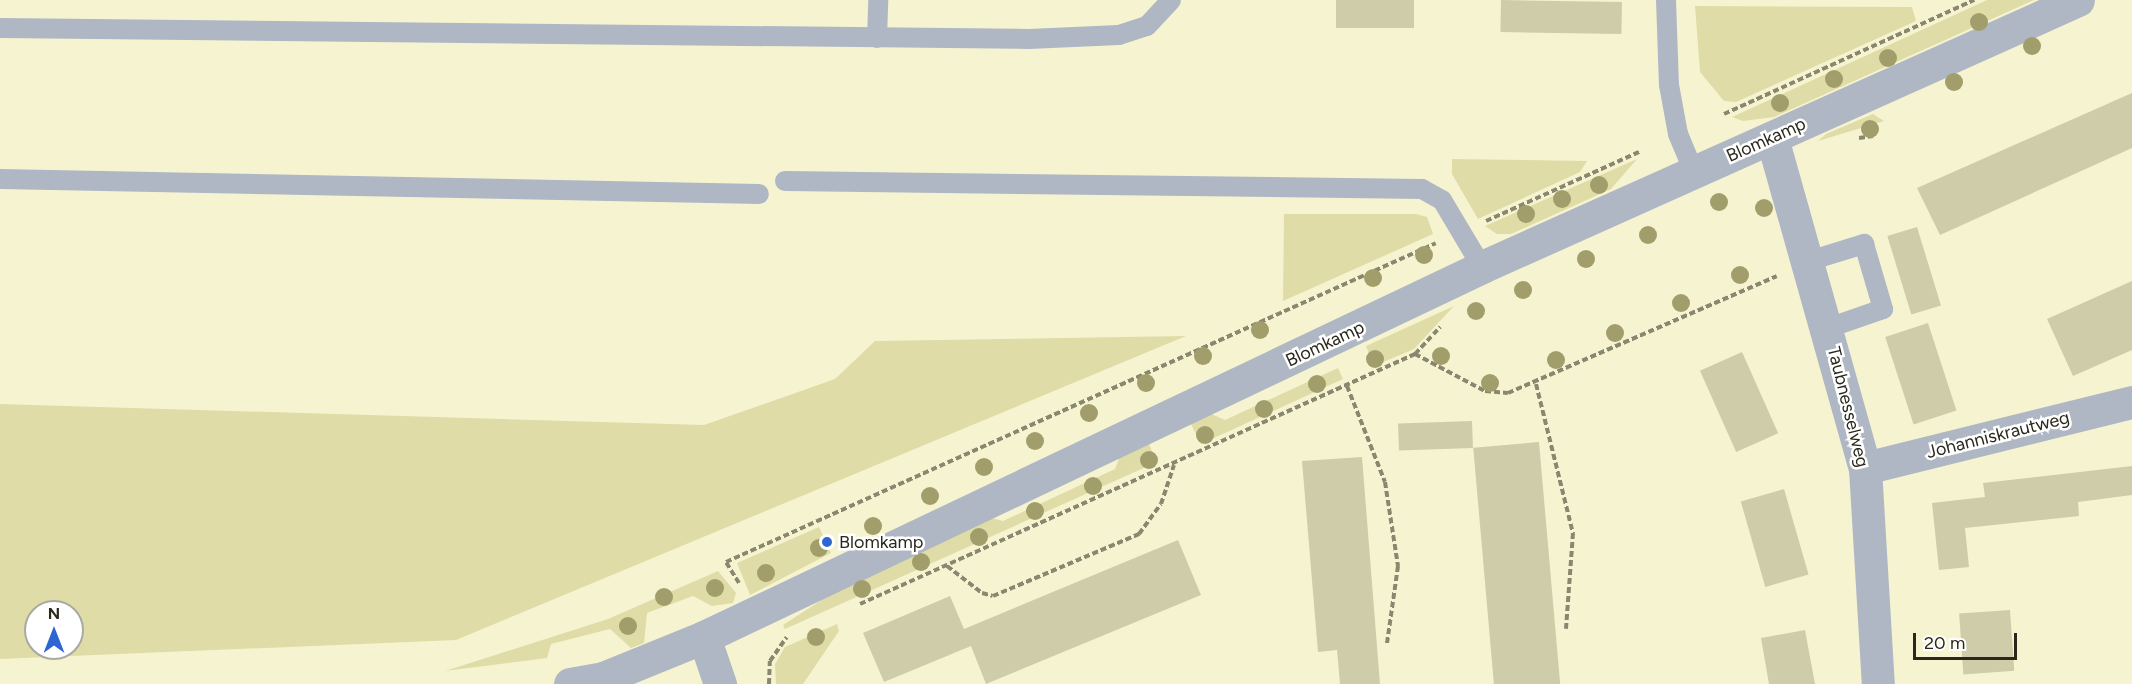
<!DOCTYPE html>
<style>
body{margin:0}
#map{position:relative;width:2132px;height:684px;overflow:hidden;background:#f6f4d0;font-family:Figtree,sans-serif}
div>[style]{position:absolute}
.green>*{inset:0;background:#dfdca7}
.building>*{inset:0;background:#cecca9;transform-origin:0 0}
.path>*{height:4px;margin-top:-2px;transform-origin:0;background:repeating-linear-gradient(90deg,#89876f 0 6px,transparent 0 9px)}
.service>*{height:20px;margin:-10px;padding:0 10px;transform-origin:10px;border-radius:10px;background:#afb7c4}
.minor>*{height:33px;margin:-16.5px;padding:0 16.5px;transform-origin:16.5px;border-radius:16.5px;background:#afb7c4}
.trees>*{width:18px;height:18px;margin:-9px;border-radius:50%;background:#a29e6c}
.dots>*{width:16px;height:16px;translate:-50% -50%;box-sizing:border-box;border:3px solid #fff;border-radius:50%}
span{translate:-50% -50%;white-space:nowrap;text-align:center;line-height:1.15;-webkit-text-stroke:5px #fff;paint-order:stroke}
.street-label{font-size:18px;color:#29281b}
.poi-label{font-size:18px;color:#29281b}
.left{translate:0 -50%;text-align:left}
.north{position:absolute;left:24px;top:600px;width:60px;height:60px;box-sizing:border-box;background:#fff;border:2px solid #a9a9a4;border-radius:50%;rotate:0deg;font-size:16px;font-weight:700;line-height:24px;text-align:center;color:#29281b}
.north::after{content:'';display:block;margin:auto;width:21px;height:27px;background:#2e65d3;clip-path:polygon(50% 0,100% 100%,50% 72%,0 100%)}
.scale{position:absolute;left:1913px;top:633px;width:104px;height:27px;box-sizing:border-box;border:3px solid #29281b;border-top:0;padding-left:8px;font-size:18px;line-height:21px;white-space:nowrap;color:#29281b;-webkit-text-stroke:4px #fff;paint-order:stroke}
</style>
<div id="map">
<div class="green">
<i style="clip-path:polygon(1987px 0,2034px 0,1774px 117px,1743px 121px,1732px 117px)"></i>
<i style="clip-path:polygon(1695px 6px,1912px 7px,1916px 21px,1736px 102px,1724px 101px,1700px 72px)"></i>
<i style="clip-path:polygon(1873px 114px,1884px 121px,1818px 141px,1826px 134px)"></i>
<i style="clip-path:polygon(1452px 159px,1587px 161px,1580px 172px,1478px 219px,1452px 174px)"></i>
<i style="clip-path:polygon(1637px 159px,1611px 189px,1511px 234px,1497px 234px,1485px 226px)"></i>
<i style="clip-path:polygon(1284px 214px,1416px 214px,1427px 217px,1433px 234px,1283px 301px)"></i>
<i style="clip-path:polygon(1454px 306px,1414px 349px,1374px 366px,1366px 346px)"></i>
<i style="clip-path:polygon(evenodd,1186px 336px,456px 640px,0 659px,0 404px,704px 425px,835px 379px,875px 341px,1186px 336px,36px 612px,72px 612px,72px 648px,36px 648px,36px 612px)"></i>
<i style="clip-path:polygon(1338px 368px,1343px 379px,1201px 444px,1189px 420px,1207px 412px,1225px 420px)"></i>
<i style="clip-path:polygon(1147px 440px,1157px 462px,785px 629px,783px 625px,834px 592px,988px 517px,1003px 521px,1115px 469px,1122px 451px)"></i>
<i style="clip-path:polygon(819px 527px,831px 553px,750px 595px,737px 563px)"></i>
<i style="clip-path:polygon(718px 571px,736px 593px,733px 603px,712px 606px,693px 596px,647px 613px,644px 643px,631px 648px,610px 629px,551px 644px,547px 658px,445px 671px,608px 619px)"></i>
<i style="clip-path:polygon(837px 624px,839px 631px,803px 684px,776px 684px,775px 664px,785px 647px)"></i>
</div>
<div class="building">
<i style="left:1336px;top:0;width:78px;height:28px"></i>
<i style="left:1501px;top:0;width:121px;height:32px;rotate:1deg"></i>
<i style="clip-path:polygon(2132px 93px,2132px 148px,1940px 235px,1917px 188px)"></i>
<i style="left:1917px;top:227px;width:82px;height:31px;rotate:73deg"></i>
<i style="clip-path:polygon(2132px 281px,2132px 350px,2073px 376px,2047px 319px)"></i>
<i style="left:1928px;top:323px;width:92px;height:45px;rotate:72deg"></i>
<i style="left:1742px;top:352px;width:89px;height:46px;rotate:66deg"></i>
<i style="left:1472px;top:421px;width:27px;height:74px;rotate:88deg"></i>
<i style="left:1539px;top:442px;width:243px;height:66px;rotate:85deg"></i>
<i style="clip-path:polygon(1362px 457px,1380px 684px,1340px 684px,1337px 650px,1318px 652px,1302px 461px)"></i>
<i style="clip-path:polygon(2132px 466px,2132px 495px,2078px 502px,2079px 516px,1965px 528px,1969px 567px,1939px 570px,1932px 503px,1985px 497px,1983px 483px)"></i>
<i style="left:1784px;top:489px;width:89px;height:45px;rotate:74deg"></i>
<i style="clip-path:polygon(1178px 540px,1201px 595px,986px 684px,971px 646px,884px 682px,863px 633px,950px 596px,964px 629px)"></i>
<i style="left:2010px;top:610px;width:61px;height:51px;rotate:86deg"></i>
<i style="clip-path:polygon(1805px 630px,1815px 684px,1769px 684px,1761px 638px)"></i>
</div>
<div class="path">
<i style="left:1724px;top:114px;width:275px;rotate:-24.5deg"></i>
<i style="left:1859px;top:138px;width:14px;rotate:-8deg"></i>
<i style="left:1486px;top:221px;width:168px;rotate:-24.3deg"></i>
<i style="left:1415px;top:354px;width:79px;rotate:27.9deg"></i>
<i style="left:1485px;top:391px;width:23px;rotate:5deg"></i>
<i style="left:1508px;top:393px;width:293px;rotate:-23.5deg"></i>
<i style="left:1536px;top:384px;width:154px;rotate:76.1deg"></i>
<i style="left:1573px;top:533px;width:96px;rotate:94.2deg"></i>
<i style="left:1347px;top:386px;width:103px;rotate:68.4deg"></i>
<i style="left:1385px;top:482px;width:85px;rotate:81.2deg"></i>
<i style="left:1398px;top:566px;width:78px;rotate:98.1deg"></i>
<i style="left:947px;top:566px;width:44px;rotate:37.6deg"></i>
<i style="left:982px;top:593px;width:11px;rotate:15deg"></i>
<i style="left:993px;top:596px;width:159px;rotate:-23deg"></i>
<i style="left:1139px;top:534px;width:37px;rotate:-54deg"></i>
<i style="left:1161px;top:504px;width:41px;rotate:-71.6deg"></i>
<i style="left:739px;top:583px;width:25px;rotate:-122deg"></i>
<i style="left:726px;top:562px;width:778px;rotate:-24.19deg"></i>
<i style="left:860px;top:604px;width:609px;rotate:-24.25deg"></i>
<i style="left:1415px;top:354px;width:37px;rotate:-47deg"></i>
<i style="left:769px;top:684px;width:23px;rotate:-88deg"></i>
<i style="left:770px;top:661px;width:29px;rotate:-55deg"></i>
</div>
<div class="service">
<i style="left:1666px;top:0;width:85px;rotate:88deg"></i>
<i style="left:1669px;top:85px;width:50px;rotate:79.6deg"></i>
<i style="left:1678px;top:134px;width:41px;rotate:67.2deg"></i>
<i style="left:0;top:28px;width:1029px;rotate:0.61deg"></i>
<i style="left:1029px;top:39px;width:90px;rotate:-2.5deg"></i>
<i style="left:1119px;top:35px;width:29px;rotate:-18deg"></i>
<i style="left:1147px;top:26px;width:35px;rotate:-47deg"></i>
<i style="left:877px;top:38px;width:38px;rotate:-88deg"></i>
<i style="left:0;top:179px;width:759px;rotate:1.13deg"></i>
<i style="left:785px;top:181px;width:637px;rotate:0.72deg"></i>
<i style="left:1422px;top:189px;width:23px;rotate:29deg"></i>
<i style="left:1442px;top:200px;width:78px;rotate:59.2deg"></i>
<i style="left:1809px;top:261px;width:58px;rotate:-17.2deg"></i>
<i style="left:1864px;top:244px;width:68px;rotate:73.7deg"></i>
<i style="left:1883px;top:309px;width:58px;rotate:160.9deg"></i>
</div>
<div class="minor">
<i style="left:1772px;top:138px;width:343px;rotate:74.3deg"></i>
<i style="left:1865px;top:468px;width:216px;rotate:86.6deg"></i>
<i style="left:1865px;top:468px;width:275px;rotate:-13.9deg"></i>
<i style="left:704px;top:637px;width:50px;rotate:71.2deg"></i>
<i style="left:570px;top:684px;width:34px;rotate:-10deg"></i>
<i style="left:603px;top:678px;width:109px;rotate:-22.1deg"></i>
<i style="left:704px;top:637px;width:862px;rotate:-25.43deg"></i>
<i style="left:1482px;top:267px;width:653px;rotate:-24.13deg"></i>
</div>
<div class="trees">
<i style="left:1979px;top:22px"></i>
<i style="left:2032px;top:46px"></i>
<i style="left:1888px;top:58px"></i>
<i style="left:1834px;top:79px"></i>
<i style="left:1954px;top:82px"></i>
<i style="left:1780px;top:103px"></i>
<i style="left:1870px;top:129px"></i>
<i style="left:1599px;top:185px"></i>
<i style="left:1562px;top:199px"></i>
<i style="left:1719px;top:202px"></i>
<i style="left:1764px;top:208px"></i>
<i style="left:1526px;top:214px"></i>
<i style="left:1648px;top:235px"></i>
<i style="left:1424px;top:255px"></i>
<i style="left:1586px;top:259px"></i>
<i style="left:1740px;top:275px"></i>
<i style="left:1373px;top:278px"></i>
<i style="left:1523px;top:290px"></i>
<i style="left:1681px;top:303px"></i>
<i style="left:1476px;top:311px"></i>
<i style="left:1260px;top:330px"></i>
<i style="left:1615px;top:333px"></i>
<i style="left:1203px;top:356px"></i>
<i style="left:1441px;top:356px"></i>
<i style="left:1375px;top:359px"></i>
<i style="left:1556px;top:360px"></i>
<i style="left:1146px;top:383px"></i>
<i style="left:1490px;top:383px"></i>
<i style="left:1317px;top:384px"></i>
<i style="left:1264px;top:409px"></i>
<i style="left:1089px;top:413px"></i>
<i style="left:1205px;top:435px"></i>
<i style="left:1035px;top:441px"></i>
<i style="left:1149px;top:460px"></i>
<i style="left:984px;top:467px"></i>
<i style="left:1093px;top:486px"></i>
<i style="left:930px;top:496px"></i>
<i style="left:1035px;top:511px"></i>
<i style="left:873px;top:526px"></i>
<i style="left:979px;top:537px"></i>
<i style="left:819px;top:548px"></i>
<i style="left:921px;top:562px"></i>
<i style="left:766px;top:573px"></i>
<i style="left:715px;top:588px"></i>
<i style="left:862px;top:589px"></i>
<i style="left:664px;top:597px"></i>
<i style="left:628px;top:626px"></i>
<i style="left:816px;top:637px"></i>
</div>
<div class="dots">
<i style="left:827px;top:542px;background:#2e65d3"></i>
</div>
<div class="street-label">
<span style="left:1766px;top:140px;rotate:-24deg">Blomkamp</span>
<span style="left:1325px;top:344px;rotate:-25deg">Blomkamp</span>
<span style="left:1848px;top:407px;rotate:76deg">Taubnesselweg</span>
<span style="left:1998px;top:435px;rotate:-14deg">Johanniskrautweg</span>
</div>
<div class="poi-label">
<span class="left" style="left:839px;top:542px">Blomkamp</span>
</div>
<div class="north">N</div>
<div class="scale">20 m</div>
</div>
